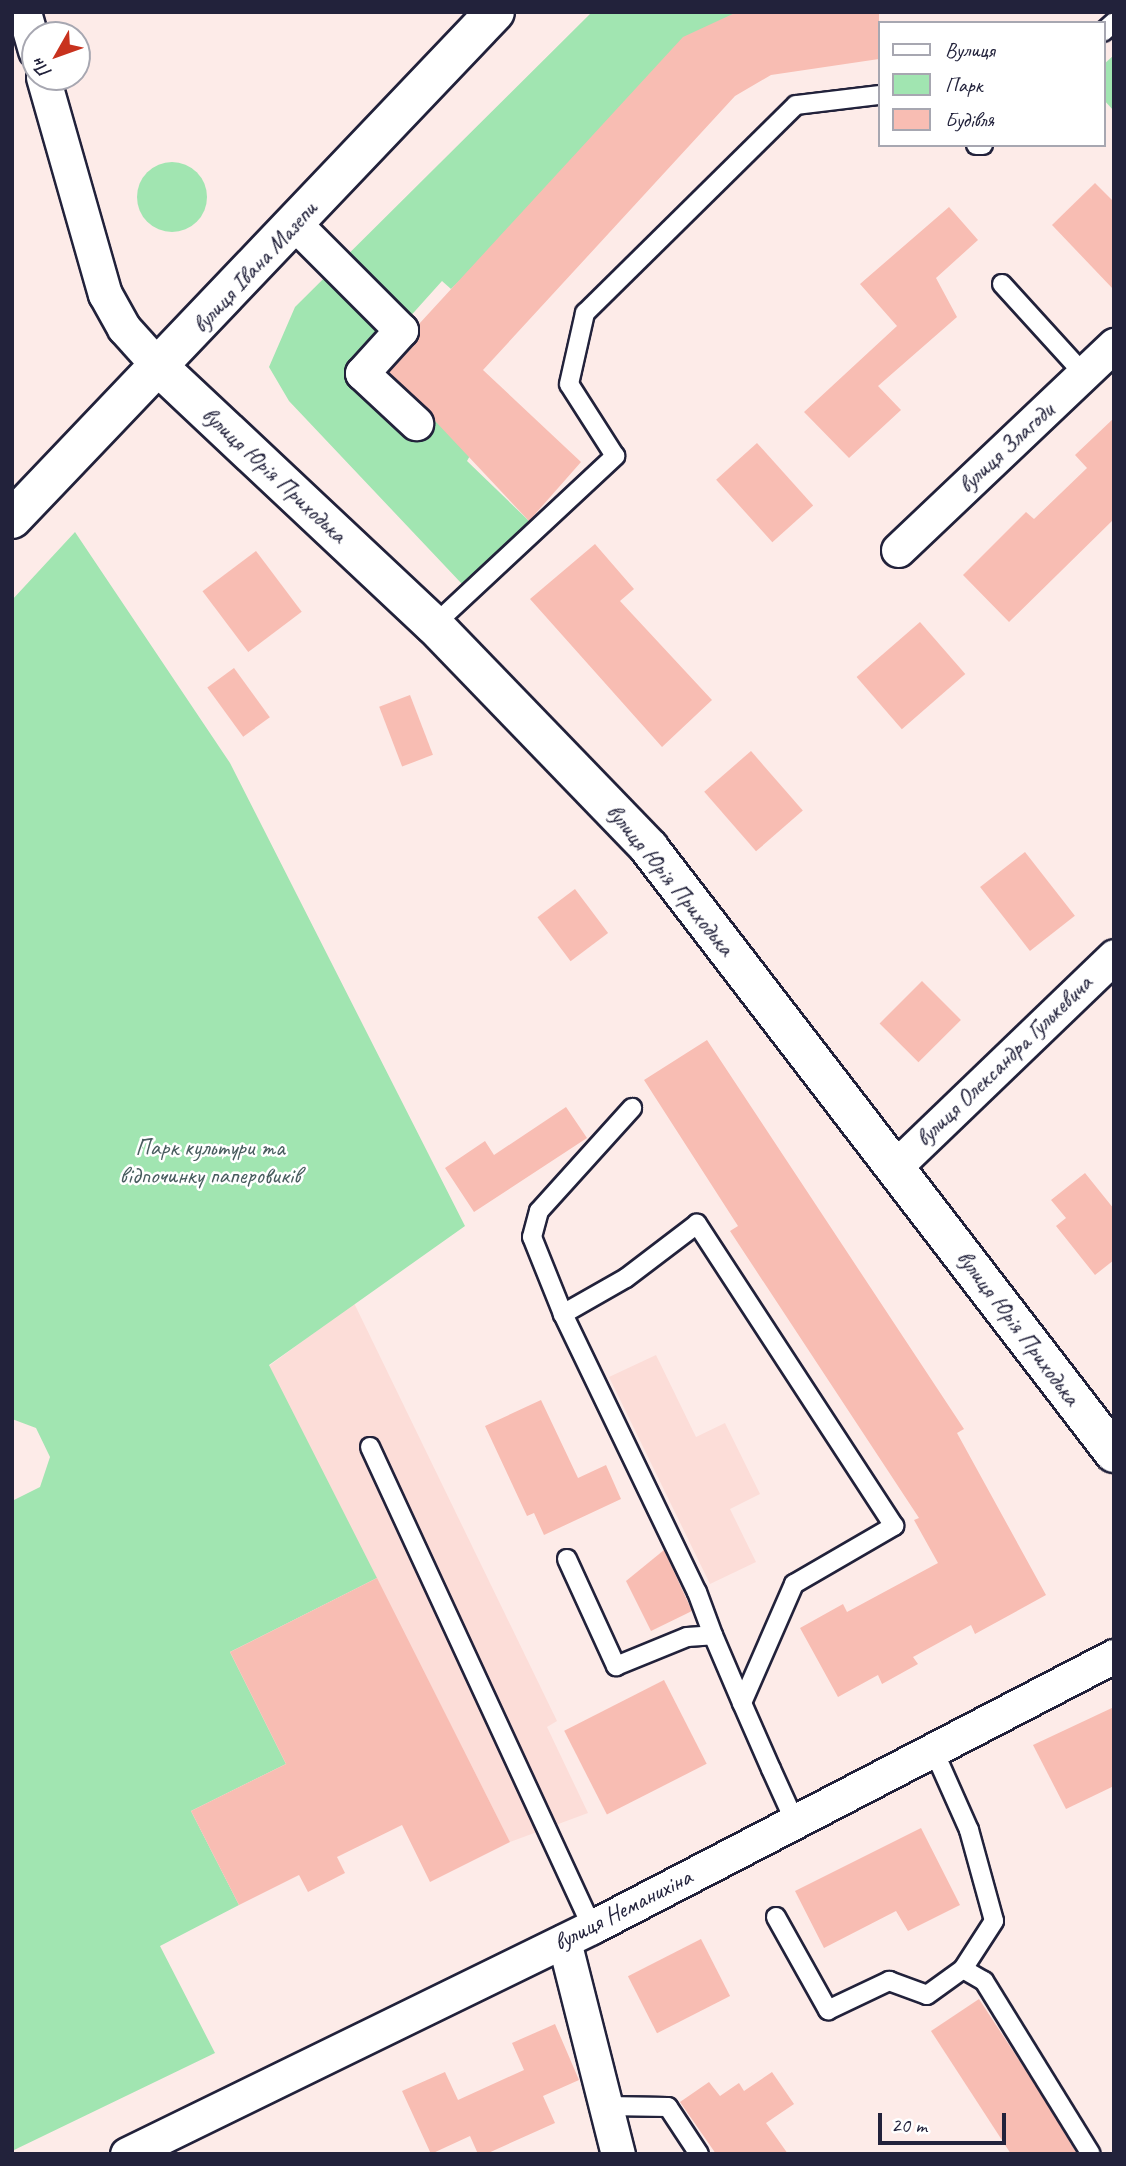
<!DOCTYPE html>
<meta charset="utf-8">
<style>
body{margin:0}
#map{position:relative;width:1126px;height:2166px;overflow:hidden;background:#fdebe8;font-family:Caveat,sans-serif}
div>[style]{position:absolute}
.built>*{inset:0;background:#fcddd8}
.green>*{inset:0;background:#a1e5b1}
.round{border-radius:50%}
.building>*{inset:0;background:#f8bdb3;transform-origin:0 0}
.roads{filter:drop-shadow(2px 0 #22223b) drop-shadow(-2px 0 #22223b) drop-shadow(0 2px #22223b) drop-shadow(0 -2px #22223b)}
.lane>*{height:18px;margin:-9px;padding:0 9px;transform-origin:9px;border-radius:9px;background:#fff}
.street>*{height:33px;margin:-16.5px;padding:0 16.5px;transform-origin:16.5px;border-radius:16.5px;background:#fff}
.secondary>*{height:38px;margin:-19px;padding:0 19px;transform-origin:19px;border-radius:19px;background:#fff}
span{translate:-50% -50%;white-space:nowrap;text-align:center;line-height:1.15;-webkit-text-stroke:5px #fff;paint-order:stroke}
.street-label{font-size:24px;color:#22223b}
.park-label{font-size:24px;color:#485c5e}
.frame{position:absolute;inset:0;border:14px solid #22223b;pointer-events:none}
.legend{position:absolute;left:878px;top:21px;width:228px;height:126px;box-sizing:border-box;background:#fff;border:2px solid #a7a7b1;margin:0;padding:9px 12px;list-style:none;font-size:21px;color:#22223b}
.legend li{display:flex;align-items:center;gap:14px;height:35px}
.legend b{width:35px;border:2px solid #a7a7b1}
.north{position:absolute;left:21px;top:21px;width:70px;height:70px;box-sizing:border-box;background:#fff;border:2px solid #a7a7b1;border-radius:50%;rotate:230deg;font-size:19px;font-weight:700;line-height:28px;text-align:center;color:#22223b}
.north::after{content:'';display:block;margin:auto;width:24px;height:32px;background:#c8321e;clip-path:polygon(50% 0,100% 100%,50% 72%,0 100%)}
.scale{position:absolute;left:878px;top:2113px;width:128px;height:32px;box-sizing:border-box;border:4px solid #22223b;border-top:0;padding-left:9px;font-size:21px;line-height:24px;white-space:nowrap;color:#22223b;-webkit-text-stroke:5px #fff;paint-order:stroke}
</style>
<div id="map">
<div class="built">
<i style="clip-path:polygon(354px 1303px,557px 1721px,547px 1727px,588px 1813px,510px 1842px,269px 1366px)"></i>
<i style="clip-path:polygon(656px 1355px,696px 1437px,725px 1423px,760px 1494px,730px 1509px,756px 1562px,710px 1584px,609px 1377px)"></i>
</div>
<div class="green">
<i style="clip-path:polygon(592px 12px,737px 12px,451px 289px,442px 281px,353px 380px,380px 369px,471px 454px,467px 461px,529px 521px,462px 584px,289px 401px,269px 367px,295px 307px)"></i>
<i style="clip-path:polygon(1114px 55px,1114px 111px,1103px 99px,1103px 65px)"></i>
<i class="round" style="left:137px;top:162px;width:70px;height:70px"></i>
<i style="clip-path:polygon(75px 532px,230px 763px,465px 1226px,269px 1365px,377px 1578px,230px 1652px,286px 1764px,191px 1811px,239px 1905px,160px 1946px,215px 2053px,12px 2151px,12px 1501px,40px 1487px,50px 1457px,36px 1428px,12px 1419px,12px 600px)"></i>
</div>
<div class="building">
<i style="clip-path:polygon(737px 12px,879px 12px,879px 59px,771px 75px,735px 96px,483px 370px,581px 462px,529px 521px,389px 372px,416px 342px,419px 324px,683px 37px)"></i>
<i style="clip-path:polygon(1095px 183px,1114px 202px,1114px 290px,1052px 225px)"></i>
<i style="clip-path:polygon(949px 207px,978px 240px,936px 278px,957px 317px,878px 386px,901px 410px,849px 458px,804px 412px,897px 326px,860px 284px)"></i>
<i style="clip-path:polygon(1114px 418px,1114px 519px,1009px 622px,963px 575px,1026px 512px,1034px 519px,1087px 468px,1075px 455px)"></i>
<i style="left:757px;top:443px;width:84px;height:55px;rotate:48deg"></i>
<i style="clip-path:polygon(595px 544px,634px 589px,620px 601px,712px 700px,662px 747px,530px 599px)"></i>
<i style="left:256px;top:551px;width:76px;height:67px;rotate:53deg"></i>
<i style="left:920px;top:622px;width:69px;height:84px;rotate:49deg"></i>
<i style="left:234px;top:668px;width:61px;height:33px;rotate:54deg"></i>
<i style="left:410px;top:695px;width:64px;height:33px;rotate:69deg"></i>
<i style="left:751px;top:751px;width:79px;height:62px;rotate:49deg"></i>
<i style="left:1025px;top:852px;width:81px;height:57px;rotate:52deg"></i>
<i style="left:575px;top:889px;width:55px;height:47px;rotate:53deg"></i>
<i style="left:922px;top:981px;width:55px;height:60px;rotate:45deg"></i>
<i style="clip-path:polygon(707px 1040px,964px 1429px,957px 1433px,1046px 1595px,975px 1634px,971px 1625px,913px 1657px,918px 1664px,882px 1684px,878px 1675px,838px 1697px,800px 1628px,843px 1604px,847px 1612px,938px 1563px,914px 1520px,919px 1518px,730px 1231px,738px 1226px,644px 1080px)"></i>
<i style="clip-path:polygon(566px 1107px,587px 1138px,474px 1212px,445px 1168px,485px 1141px,494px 1155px)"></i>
<i style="clip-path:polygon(1085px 1173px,1114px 1209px,1114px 1260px,1095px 1275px,1056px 1226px,1066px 1218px,1051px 1200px)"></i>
<i style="clip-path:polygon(541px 1400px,578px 1478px,606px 1465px,621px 1499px,544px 1535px,534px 1513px,527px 1516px,485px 1426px)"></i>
<i style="clip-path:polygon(664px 1550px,692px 1611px,651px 1631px,626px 1581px)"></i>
<i style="clip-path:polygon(377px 1578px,510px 1842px,430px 1882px,402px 1825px,337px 1857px,345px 1873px,308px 1892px,299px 1875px,239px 1905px,191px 1811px,286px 1764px,230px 1652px)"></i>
<i style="left:664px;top:1680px;width:94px;height:112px;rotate:63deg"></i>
<i style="clip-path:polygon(1114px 1707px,1114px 1786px,1066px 1809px,1033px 1745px)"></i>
<i style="clip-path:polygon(921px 1828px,960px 1905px,908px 1931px,896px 1911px,824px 1948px,795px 1891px)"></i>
<i style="left:701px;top:1939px;width:64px;height:82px;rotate:63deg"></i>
<i style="clip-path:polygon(979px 1999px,1038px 2089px,1077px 2154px,1011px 2154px,931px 2031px)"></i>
<i style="clip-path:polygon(555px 2024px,579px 2080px,543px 2096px,555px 2123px,486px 2154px,478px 2154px,470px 2136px,431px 2154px,402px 2091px,445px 2072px,458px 2100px,524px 2070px,512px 2043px)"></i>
<i style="clip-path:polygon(772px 2072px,794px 2104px,766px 2123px,788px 2154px,716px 2154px,680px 2102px,709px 2082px,720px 2096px,739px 2083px,744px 2091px)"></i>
</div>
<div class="roads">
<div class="lane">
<i style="left:1103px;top:32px;width:15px;rotate:-42deg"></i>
<i style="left:976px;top:145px;width:7px"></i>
<i style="left:1002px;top:284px;width:122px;rotate:47.7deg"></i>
<i style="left:434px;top:625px;width:248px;rotate:-43deg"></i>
<i style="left:615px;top:456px;width:85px;rotate:-122.6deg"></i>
<i style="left:569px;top:384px;width:73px;rotate:-77.3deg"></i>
<i style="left:585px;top:313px;width:296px;rotate:-44.6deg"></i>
<i style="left:796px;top:105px;width:84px;rotate:-6.9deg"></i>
<i style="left:563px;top:1314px;width:83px;rotate:-111.9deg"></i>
<i style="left:532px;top:1237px;width:27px;rotate:-75deg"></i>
<i style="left:539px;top:1211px;width:139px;rotate:-47.9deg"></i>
<i style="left:370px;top:1447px;width:529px;rotate:65.18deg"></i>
<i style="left:567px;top:1559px;width:118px;rotate:65.4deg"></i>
<i style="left:616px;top:1666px;width:77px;rotate:-22.2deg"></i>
<i style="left:687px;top:1637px;width:26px;rotate:-4deg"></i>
<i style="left:742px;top:1703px;width:130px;rotate:-66.4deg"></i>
<i style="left:794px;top:1584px;width:116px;rotate:-30.1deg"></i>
<i style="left:894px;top:1526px;width:361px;rotate:-123.1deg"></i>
<i style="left:697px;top:1224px;width:89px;rotate:142.7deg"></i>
<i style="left:626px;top:1278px;width:73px;rotate:150.3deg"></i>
<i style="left:563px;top:1314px;width:309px;rotate:64.3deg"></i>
<i style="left:697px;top:1592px;width:46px;rotate:69.6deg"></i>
<i style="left:713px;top:1635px;width:74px;rotate:66.9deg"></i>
<i style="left:742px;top:1703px;width:72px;rotate:66.3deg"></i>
<i style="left:771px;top:1769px;width:58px;rotate:65.6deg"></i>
<i style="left:933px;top:1749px;width:89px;rotate:66deg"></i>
<i style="left:969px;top:1830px;width:94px;rotate:74.6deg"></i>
<i style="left:994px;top:1921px;width:57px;rotate:122.9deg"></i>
<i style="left:776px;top:1917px;width:107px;rotate:60.8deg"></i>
<i style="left:828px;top:2010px;width:68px;rotate:-25.4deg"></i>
<i style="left:889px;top:1981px;width:40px;rotate:20.2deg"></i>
<i style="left:927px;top:1995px;width:44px;rotate:-35.8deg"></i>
<i style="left:963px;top:1969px;width:24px;rotate:30deg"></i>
<i style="left:984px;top:1981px;width:203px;rotate:58.3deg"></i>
<i style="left:607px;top:2106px;width:61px;rotate:0.9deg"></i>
<i style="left:668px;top:2107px;width:56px;rotate:56.6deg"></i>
</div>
<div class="street">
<i style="left:24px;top:12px;width:40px;rotate:74deg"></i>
<i style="left:43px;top:77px;width:226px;rotate:74.1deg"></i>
<i style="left:105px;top:294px;width:39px;rotate:61deg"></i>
<i style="left:124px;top:328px;width:54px;rotate:48deg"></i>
<i style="left:295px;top:224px;width:150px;rotate:45deg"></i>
<i style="left:401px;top:330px;width:58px;rotate:132.2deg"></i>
<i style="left:362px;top:373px;width:74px;rotate:42.8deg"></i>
<i style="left:898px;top:550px;width:298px;rotate:-43.5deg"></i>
<i style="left:895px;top:1167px;width:304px;rotate:-43.9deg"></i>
<i style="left:564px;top:1941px;width:220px;rotate:75.8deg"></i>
<i style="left:127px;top:2154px;width:517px;rotate:-26.02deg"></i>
<i style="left:592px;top:1927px;width:588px;rotate:-27.44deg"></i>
</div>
<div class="secondary">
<i style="left:160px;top:368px;width:376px;rotate:43.2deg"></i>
<i style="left:434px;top:625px;width:310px;rotate:46deg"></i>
<i style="left:649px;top:848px;width:763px;rotate:52.45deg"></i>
<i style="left:12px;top:519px;width:700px;rotate:-46.39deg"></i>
</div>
</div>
<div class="street-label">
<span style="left:255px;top:267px;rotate:-47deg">вулиця Івана Мазепи</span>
<span style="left:1006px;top:448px;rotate:-43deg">вулиця Злагоди</span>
<span style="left:274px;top:475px;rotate:43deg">вулиця Юрія Приходька</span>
<span style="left:670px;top:880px;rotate:51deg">вулиця Юрія Приходька</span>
<span style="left:1004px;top:1061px;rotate:-44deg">вулиця Олександра Гулькевича</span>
<span style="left:1018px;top:1328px;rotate:53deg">вулиця Юрія Приходька</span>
<span style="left:623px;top:1910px;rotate:-27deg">вулиця Неманихіна</span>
</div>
<div class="park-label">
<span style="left:210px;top:1162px">Парк культури та<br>відпочинку паперовиків</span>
</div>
<div class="frame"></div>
<ul class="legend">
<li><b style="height:9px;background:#fff"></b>Вулиця</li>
<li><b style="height:19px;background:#a1e5b1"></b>Парк</li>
<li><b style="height:19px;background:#f8bdb3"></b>Будівля</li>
</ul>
<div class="north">Пн</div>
<div class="scale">20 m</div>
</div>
